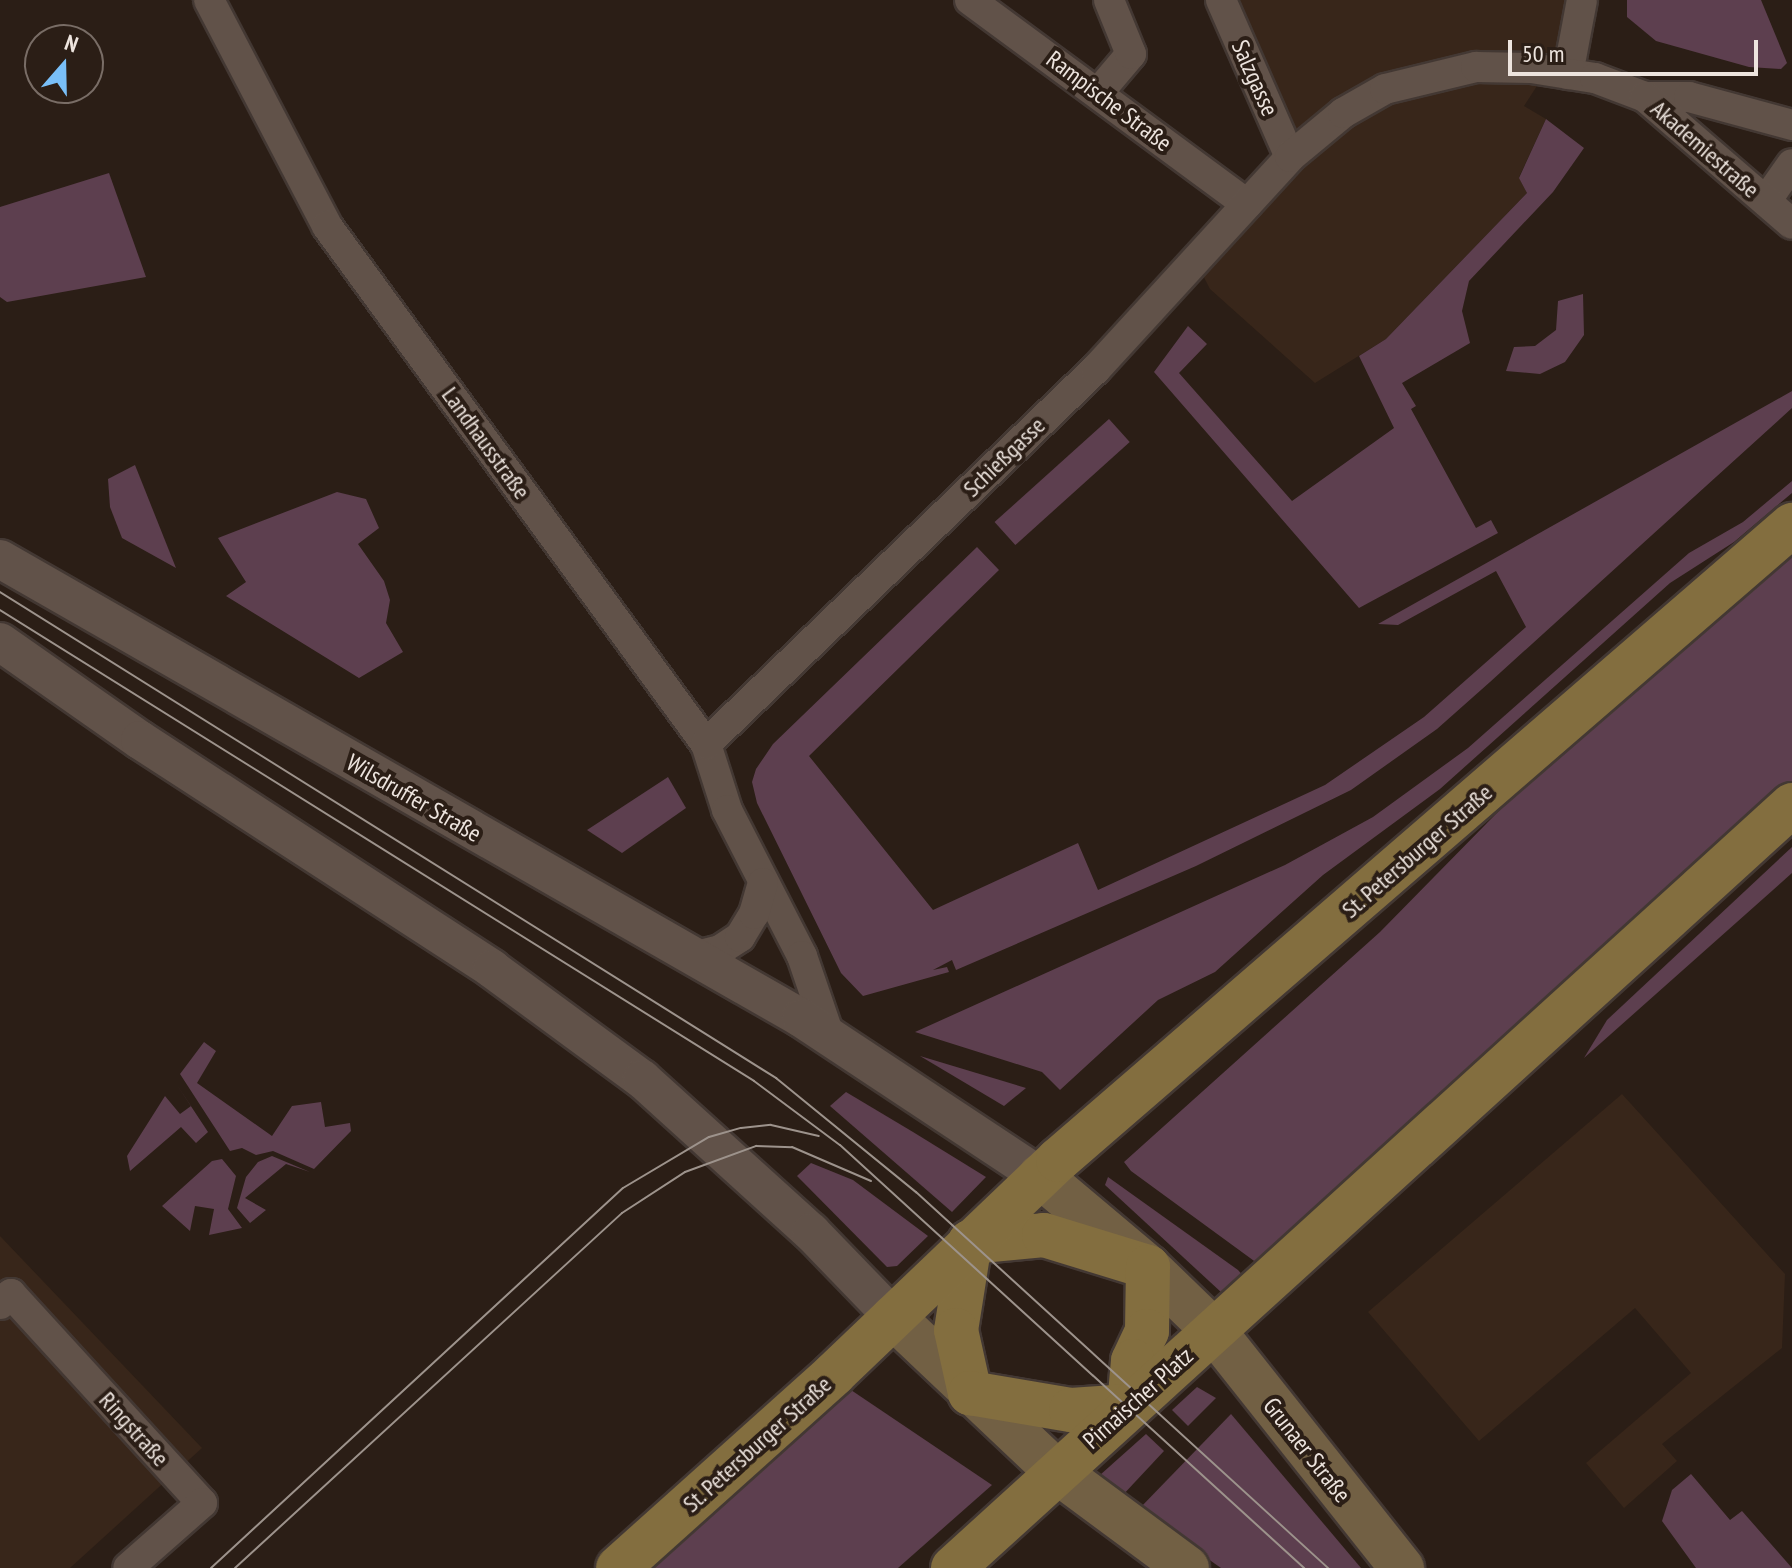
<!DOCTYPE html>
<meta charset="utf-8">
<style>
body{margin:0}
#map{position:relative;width:1792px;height:1568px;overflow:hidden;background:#2b1e16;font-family:"PT Sans Narrow",sans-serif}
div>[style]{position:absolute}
.built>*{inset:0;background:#38261a}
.green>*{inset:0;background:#5d3f4f;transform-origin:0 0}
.roads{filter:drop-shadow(2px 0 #433833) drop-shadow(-2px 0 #433833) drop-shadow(0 2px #433833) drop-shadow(0 -2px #433833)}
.minor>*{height:30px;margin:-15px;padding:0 15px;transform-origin:15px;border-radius:15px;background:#615249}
.tertiary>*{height:38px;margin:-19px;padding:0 19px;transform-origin:19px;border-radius:19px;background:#615249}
.secondary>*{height:44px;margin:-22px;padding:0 22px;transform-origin:22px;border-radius:22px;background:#726044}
.primary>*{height:44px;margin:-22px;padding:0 22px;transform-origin:22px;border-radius:22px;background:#836e3f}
.tram>*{height:2px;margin:-1px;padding:0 1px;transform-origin:1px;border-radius:1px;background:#9d938c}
span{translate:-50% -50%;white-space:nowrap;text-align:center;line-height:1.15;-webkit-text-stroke:8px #2b1e16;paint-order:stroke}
.street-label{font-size:24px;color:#ede4de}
.north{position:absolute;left:24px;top:24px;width:80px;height:80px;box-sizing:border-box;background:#2b1e16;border:2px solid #796d66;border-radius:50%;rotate:20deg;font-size:22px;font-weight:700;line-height:32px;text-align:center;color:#ede4de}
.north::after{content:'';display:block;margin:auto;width:28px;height:36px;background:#79bff8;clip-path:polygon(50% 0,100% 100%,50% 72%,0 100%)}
.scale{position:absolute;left:1508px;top:40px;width:250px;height:36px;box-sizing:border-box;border:4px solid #ede4de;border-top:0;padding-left:10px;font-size:24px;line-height:28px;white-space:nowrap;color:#ede4de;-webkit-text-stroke:6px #2b1e16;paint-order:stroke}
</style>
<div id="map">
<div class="built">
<i style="clip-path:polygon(1236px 0,1569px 0,1557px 55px,1524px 106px,1546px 119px,1519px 177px,1527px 193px,1386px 339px,1315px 383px,1210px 289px,1198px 266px,1308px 154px)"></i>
<i style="clip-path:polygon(1622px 1094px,1785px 1274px,1782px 1348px,1662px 1444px,1677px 1461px,1624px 1508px,1586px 1463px,1691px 1373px,1635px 1308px,1479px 1441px,1368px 1312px)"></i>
<i style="clip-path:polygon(0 1236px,202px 1448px,70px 1568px,0 1568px)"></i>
</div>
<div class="green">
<i style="clip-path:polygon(1627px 0,1761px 0,1787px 63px,1781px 69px,1749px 67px,1656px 41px,1627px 17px)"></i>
<i style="clip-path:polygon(1546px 119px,1584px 148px,1553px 192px,1469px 281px,1462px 311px,1470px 343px,1402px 383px,1416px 406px,1411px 409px,1476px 528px,1491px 520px,1498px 533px,1359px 608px,1154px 372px,1188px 326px,1207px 344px,1179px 373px,1292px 501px,1394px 428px,1359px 356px,1386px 339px,1527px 193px,1519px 178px)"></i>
<i style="clip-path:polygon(109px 173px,146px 277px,7px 302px,0 297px,0 207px)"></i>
<i style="clip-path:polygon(1583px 294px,1584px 335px,1565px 362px,1540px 374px,1506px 371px,1514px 347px,1535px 346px,1556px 330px,1558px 301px)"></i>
<i style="clip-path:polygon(1792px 391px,1792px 408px,1490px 682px,1437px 729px,1351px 790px,1196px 866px,956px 970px,952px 960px,933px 970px,947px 967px,949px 972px,863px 996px,841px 973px,757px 803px,752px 782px,756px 769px,773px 744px,977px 547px,999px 570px,809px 756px,933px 910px,1078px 843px,1098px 890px,1325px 785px,1424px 717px,1526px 627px,1496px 571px,1398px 625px,1378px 624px)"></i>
<i style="left:1109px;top:419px;width:31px;height:154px;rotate:48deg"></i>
<i style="clip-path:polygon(135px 465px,176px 568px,122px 538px,110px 507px,108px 479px)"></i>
<i style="clip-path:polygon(1792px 481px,1792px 493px,1734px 542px,1670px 583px,1440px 789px,1323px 875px,1215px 972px,1158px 1000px,1060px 1090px,1042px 1072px,915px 1032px,1285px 865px,1373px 817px,1468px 748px,1689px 553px,1743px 522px)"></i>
<i style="clip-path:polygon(337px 492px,366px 499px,379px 528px,358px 544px,384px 581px,390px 600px,386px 623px,403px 652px,359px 678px,226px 596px,246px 582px,218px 538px)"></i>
<i style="clip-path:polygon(1792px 550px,1792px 783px,1261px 1266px,1131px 1171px,1124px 1162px,1380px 932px,1537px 772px)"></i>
<i style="clip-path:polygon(668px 777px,686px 808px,622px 853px,587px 830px)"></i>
<i style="clip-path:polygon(1792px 847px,1792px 873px,1584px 1058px,1607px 1020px)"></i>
<i style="clip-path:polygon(204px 1042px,216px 1051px,197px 1083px,272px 1136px,292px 1106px,321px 1102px,325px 1127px,350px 1123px,351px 1131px,314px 1169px,273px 1151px,256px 1155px,242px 1148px,230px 1151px,180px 1074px)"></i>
<i style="clip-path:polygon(920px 1056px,1026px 1088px,1004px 1106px)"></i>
<i style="clip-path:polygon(175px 1082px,208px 1132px,196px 1143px,181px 1127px,130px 1171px,127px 1156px,165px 1096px,180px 1114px,191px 1106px)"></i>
<i style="clip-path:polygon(846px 1092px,913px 1132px,986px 1177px,952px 1212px,830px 1106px)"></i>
<i style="clip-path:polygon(272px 1156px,310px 1172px,286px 1164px,245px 1198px,266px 1210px,250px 1223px,237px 1208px,246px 1177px,258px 1162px)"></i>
<i style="clip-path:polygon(222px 1159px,236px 1176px,228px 1209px,242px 1228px,209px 1235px,214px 1209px,195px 1206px,190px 1231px,162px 1206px,212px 1161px)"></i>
<i style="clip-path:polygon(811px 1163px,853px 1180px,928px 1236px,897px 1266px,887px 1267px,797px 1176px)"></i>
<i style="clip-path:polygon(1108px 1177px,1238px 1270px,1246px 1279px,1222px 1293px,1105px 1185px)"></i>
<i style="clip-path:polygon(1197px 1387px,1216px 1398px,1188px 1426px,1172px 1410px)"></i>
<i style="clip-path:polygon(848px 1388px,992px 1485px,898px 1568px,651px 1568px)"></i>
<i style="clip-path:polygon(1231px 1414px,1361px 1568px,1221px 1568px,1138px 1510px)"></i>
<i style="clip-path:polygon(1146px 1434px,1164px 1451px,1121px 1497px,1100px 1482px,1100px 1475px)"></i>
<i style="clip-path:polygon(1691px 1474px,1730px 1520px,1742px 1511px,1792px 1568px,1696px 1568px,1662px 1521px,1672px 1490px)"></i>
</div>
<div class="roads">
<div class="minor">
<i style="left:209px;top:0;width:255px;rotate:62.4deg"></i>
<i style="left:327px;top:226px;width:642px;rotate:53.81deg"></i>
<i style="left:706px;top:744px;width:69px;rotate:72.3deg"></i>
<i style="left:727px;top:810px;width:164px;rotate:62.8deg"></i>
<i style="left:802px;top:956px;width:83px;rotate:71.1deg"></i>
<i style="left:970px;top:0;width:344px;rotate:36.4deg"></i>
<i style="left:1221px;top:0;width:171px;rotate:66.3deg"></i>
<i style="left:1568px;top:74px;width:75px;rotate:-79.3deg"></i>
<i style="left:1098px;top:93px;width:51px;rotate:-49.8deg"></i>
<i style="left:1131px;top:54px;width:58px;rotate:-112.2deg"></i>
<i style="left:1645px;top:97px;width:44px"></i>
<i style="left:1689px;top:97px;width:107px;rotate:15.2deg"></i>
<i style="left:1766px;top:201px;width:45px;rotate:-54.9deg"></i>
<i style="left:706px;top:744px;width:541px;rotate:-43.88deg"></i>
<i style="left:1096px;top:369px;width:287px;rotate:-47.5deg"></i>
<i style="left:1290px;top:157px;width:69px;rotate:-39.7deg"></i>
<i style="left:1343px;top:113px;width:48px;rotate:-29.7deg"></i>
<i style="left:1385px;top:89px;width:94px;rotate:-13.6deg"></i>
<i style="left:1476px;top:67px;width:55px;rotate:1deg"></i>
<i style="left:1531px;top:68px;width:65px;rotate:8.9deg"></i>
<i style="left:1595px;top:78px;width:53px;rotate:20.8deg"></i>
<i style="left:1645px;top:97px;width:194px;rotate:40.8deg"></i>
<i style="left:692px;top:957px;width:29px;rotate:-14deg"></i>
<i style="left:720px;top:950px;width:24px;rotate:-33deg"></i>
<i style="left:740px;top:937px;width:27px;rotate:-59deg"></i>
<i style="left:754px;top:914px;width:32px;rotate:-74deg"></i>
<i style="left:0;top:1304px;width:15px;rotate:-42deg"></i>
<i style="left:11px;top:1294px;width:283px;rotate:47.6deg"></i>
<i style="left:202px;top:1503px;width:98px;rotate:138.7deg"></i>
</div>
<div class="tertiary">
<i style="left:0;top:559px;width:923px;rotate:29.81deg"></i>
<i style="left:801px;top:1018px;width:287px;rotate:33.5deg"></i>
<i style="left:0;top:642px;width:171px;rotate:35deg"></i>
<i style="left:140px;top:740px;width:420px;rotate:33deg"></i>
<i style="left:492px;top:969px;width:186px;rotate:36.3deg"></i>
<i style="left:642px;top:1079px;width:228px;rotate:42.2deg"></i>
<i style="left:811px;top:1232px;width:118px;rotate:46deg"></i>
</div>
<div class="secondary">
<i style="left:1040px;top:1176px;width:141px;rotate:40.1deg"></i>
<i style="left:1148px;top:1267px;width:92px;rotate:44.1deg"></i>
<i style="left:1214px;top:1331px;width:303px;rotate:51.6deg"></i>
<i style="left:893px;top:1317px;width:224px;rotate:43.4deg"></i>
<i style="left:1056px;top:1471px;width:163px;rotate:36.5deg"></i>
</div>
<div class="primary">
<i style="left:970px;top:1242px;width:74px;rotate:-5.4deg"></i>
<i style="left:1044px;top:1235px;width:109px;rotate:17.1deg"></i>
<i style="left:1148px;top:1267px;width:64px;rotate:90.9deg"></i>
<i style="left:1147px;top:1331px;width:33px;rotate:115deg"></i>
<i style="left:1133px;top:1361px;width:45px;rotate:95.1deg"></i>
<i style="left:970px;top:1242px;width:89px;rotate:99deg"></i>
<i style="left:956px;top:1330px;width:65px;rotate:77.5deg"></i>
<i style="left:970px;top:1393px;width:102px;rotate:9.6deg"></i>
<i style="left:1071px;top:1410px;width:58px;rotate:-3.9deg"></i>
<i style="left:618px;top:1568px;width:290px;rotate:-41.9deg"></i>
<i style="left:834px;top:1374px;width:310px;rotate:-43.7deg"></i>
<i style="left:1058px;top:1160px;width:971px;rotate:-40.86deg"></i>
<i style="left:953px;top:1568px;width:1134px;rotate:-42.28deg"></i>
</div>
</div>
<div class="tram">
<i style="left:0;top:592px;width:916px;rotate:32.06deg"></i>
<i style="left:776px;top:1078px;width:181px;rotate:39.2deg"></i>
<i style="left:916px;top:1192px;width:558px;rotate:42.38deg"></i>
<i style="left:0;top:610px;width:889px;rotate:31.99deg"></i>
<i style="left:754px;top:1081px;width:107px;rotate:36.7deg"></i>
<i style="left:840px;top:1145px;width:628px;rotate:42.35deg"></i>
<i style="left:211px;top:1568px;width:560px;rotate:-42.69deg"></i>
<i style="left:623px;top:1188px;width:100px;rotate:-30.7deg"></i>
<i style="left:709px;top:1137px;width:33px;rotate:-16deg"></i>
<i style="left:741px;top:1128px;width:30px;rotate:-6deg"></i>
<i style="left:771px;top:1125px;width:49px;rotate:12.9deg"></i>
<i style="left:235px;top:1568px;width:525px;rotate:-42.53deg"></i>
<i style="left:622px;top:1213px;width:75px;rotate:-33.1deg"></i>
<i style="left:685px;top:1172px;width:76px;rotate:-20.1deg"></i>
<i style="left:756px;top:1146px;width:36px;rotate:2deg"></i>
<i style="left:792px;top:1147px;width:86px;rotate:23.3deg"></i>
</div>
<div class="street-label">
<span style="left:1255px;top:78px;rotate:66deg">Salzgasse</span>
<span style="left:1109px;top:101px;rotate:37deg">Rampische Straße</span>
<span style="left:1705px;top:149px;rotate:41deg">Akademiestraße</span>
<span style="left:486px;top:443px;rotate:54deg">Landhausstraße</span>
<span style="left:1004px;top:457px;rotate:-44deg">Schießgasse</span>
<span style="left:414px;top:798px;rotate:30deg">Wilsdruffer Straße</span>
<span style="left:1417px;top:851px;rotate:-41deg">St. Petersburger Straße</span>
<span style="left:1138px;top:1398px;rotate:-42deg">Pirnaischer Platz</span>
<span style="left:134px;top:1429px;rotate:48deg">Ringstraße</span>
<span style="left:757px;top:1444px;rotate:-42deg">St. Petersburger Straße</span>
<span style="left:1307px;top:1450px;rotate:52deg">Grunaer Straße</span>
</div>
<div class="north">N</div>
<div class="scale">50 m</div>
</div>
